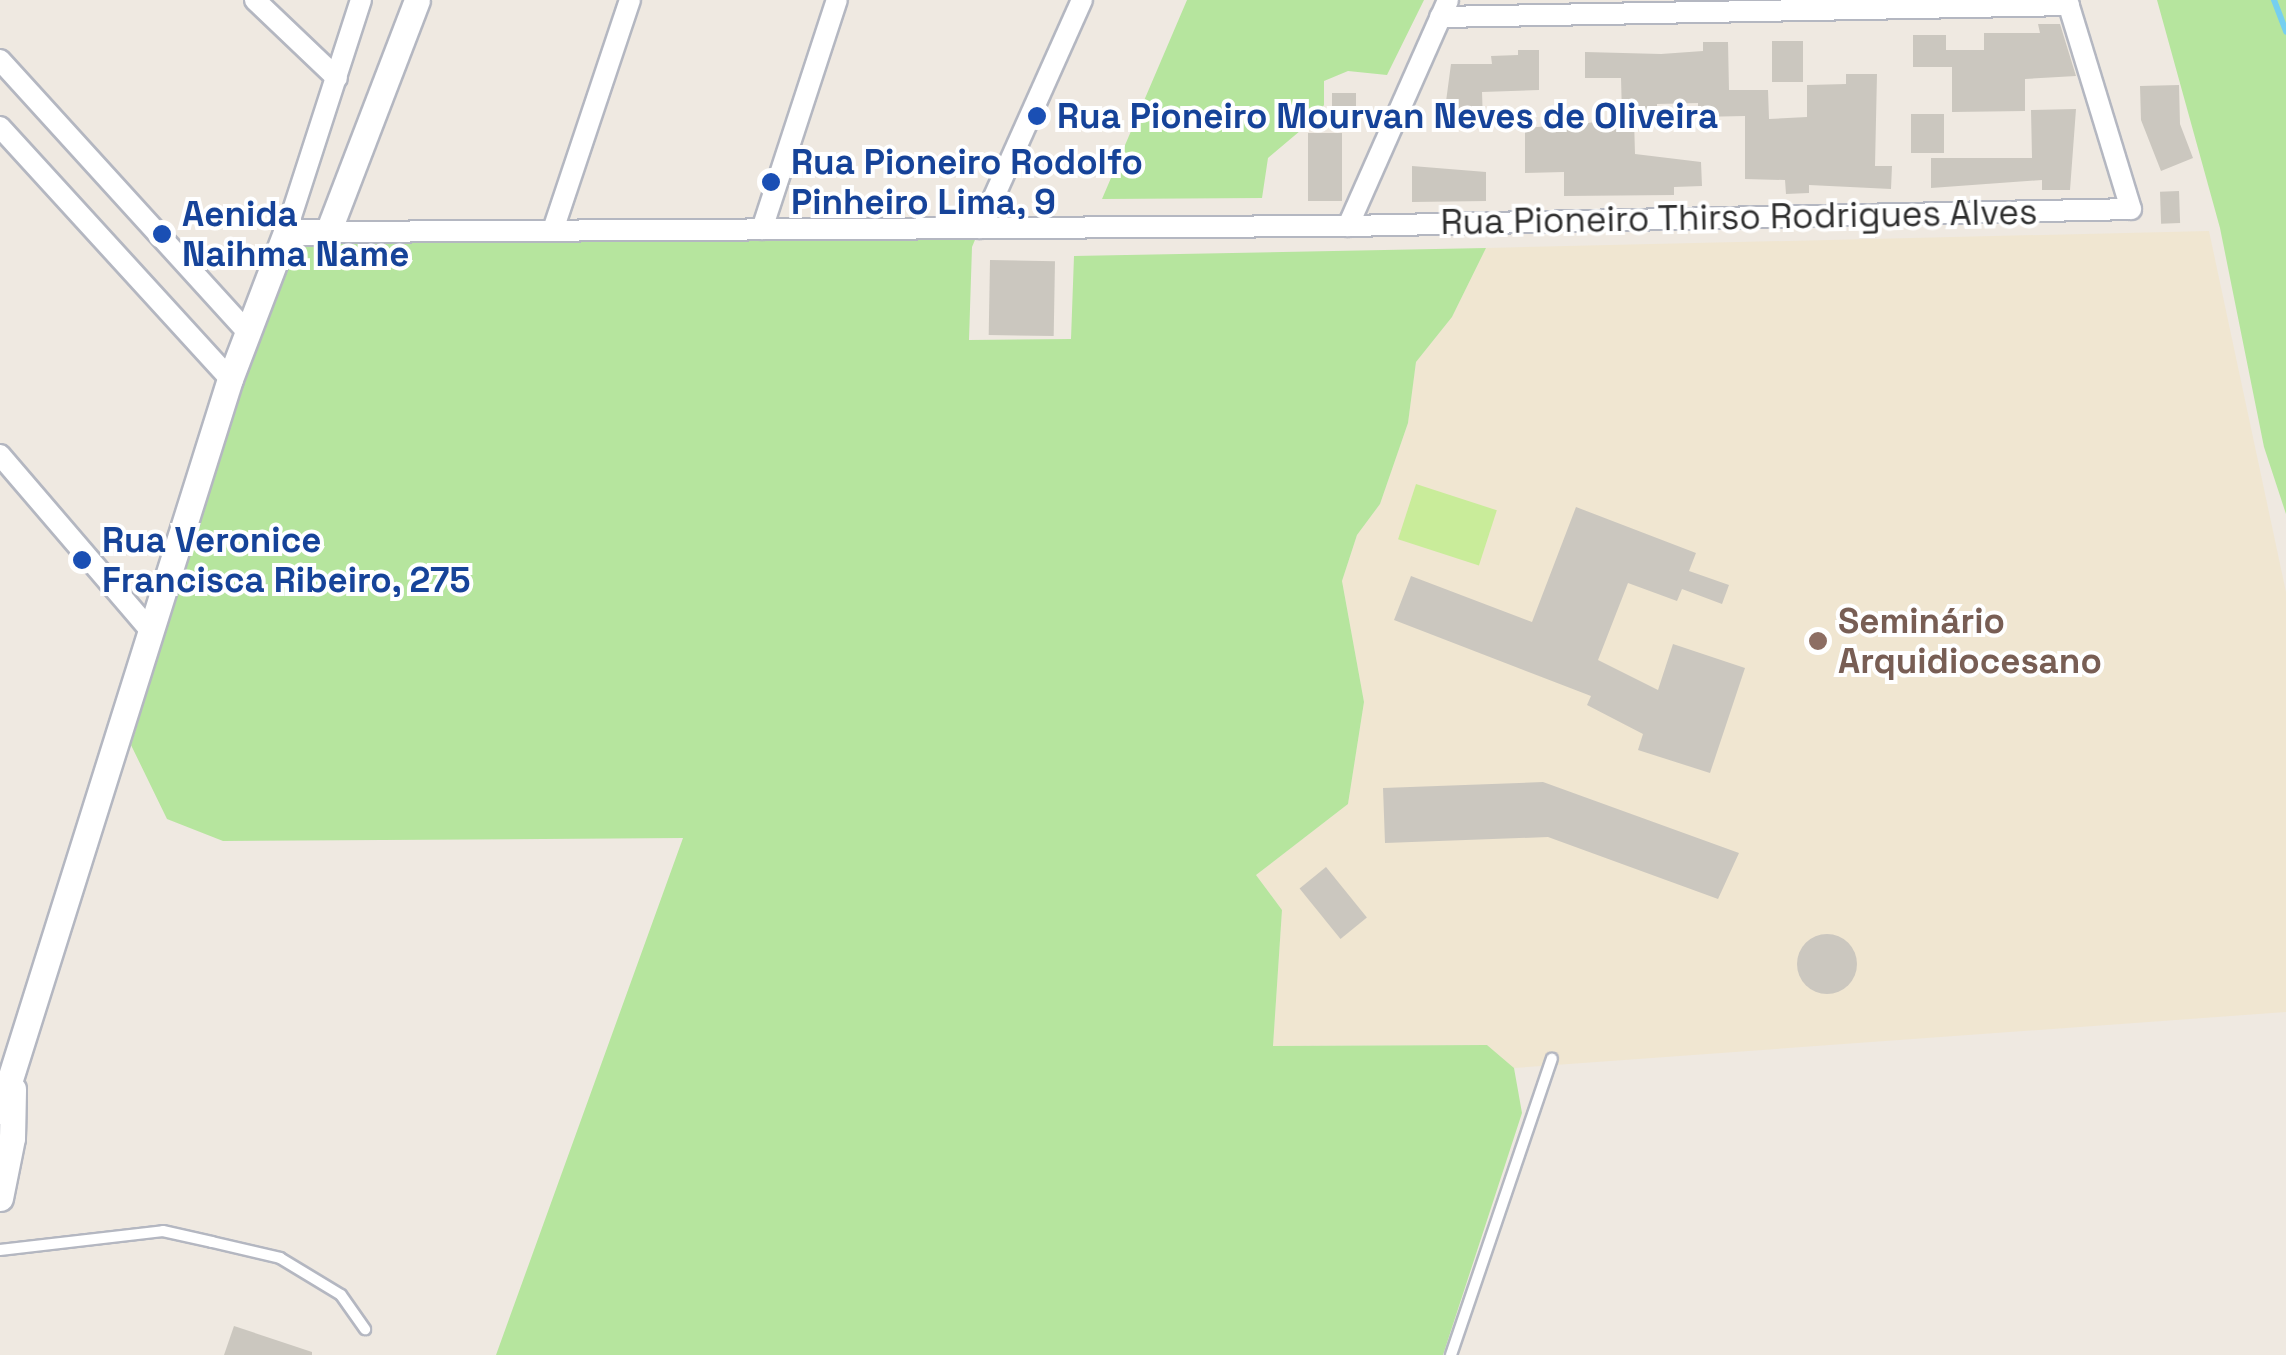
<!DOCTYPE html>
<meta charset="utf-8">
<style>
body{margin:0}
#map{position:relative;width:2286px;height:1355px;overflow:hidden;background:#efe9e1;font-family:"Space Grotesk",sans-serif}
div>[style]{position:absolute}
.education>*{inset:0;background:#f0e6d1}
.green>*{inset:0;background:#b6e59e}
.pitch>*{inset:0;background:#c9ec9a;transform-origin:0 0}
.stream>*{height:6px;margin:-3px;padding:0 3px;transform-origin:3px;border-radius:3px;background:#75cff0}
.building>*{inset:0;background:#cbc7bf;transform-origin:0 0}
.round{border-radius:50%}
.roads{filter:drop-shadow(2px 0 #b4b7c1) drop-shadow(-2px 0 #b4b7c1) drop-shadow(0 2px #b4b7c1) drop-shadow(0 -2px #b4b7c1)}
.service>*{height:10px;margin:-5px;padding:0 5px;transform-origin:5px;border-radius:5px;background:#fff}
.minor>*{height:20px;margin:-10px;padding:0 10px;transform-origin:10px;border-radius:10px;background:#fff}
.tertiary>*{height:25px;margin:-12.5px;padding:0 12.5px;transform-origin:12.5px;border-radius:12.5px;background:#fff}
.dots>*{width:28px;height:28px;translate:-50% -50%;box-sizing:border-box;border:5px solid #fff;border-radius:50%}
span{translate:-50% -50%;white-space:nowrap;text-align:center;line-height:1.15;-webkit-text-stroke:8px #fff;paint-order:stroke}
.transit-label{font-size:35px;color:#164399;font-weight:700}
.left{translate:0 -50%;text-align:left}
.street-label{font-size:35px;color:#2e2e2e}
.education-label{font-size:35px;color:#785e54;font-weight:700}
</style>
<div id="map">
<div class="education">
<i style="clip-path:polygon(2209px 231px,2286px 592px,2286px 1012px,1514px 1068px,1487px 1045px,1273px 1046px,1282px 910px,1256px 875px,1348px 804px,1364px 702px,1342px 581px,1357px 535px,1380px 504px,1408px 423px,1416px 362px,1452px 317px,1486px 248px)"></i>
</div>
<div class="green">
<i style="clip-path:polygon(1187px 0,1424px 0,1387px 75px,1348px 71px,1324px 81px,1324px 105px,1313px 120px,1268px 158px,1262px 198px,1102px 199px)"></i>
<i style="clip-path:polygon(2157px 0,2286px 0,2286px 514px,2264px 447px,2220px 228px)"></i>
<i style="clip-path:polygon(980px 228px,972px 247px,969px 340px,1071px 339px,1074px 256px,1486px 248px,1452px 317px,1416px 362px,1408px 423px,1380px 504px,1357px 535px,1342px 581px,1364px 702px,1348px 804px,1256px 875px,1282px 910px,1273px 1046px,1487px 1045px,1514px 1068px,1522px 1113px,1443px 1355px,496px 1355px,683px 838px,223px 841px,167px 819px,131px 745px,290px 230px)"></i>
</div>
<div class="pitch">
<i style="left:1416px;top:484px;width:85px;height:58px;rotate:18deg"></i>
</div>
<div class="stream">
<i style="left:2274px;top:0;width:34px;rotate:69deg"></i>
</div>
<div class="building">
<i style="clip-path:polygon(2038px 24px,2060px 24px,2076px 76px,2025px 79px,2025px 111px,1952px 112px,1952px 67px,1913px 67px,1913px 35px,1946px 35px,1946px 50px,1984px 50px,1984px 33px,2040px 33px)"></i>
<i style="left:1772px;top:41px;width:31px;height:41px"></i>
<i style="clip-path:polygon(1703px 42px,1728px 42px,1729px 90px,1768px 90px,1769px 119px,1807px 117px,1807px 85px,1846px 84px,1846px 74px,1877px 74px,1875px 166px,1892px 166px,1891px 189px,1809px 185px,1809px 193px,1786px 194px,1785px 180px,1745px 179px,1745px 116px,1698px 117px,1698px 103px,1657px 104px,1657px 114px,1622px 115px,1621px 78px,1585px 78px,1585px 52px,1661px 54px,1703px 51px)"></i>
<i style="clip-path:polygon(1518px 50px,1539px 50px,1539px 90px,1482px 92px,1483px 122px,1443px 124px,1451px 64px,1492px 64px,1491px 56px,1518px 55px)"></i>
<i style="clip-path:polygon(2179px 85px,2180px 124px,2193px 158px,2161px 171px,2141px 120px,2140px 86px)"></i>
<i style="left:1332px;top:93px;width:24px;height:30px"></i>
<i style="clip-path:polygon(2076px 109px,2070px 190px,2042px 190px,2042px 180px,1931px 188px,1931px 158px,2032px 158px,2031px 110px)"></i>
<i style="left:1911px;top:114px;width:33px;height:39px"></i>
<i style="clip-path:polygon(1634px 119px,1635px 154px,1701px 162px,1702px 186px,1674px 187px,1674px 195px,1564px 196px,1564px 172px,1525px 173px,1525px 128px)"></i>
<i style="left:1308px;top:133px;width:34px;height:68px"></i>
<i style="clip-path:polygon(1412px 166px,1486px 172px,1486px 201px,1412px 202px)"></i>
<i style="left:2179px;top:191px;width:32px;height:19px;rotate:88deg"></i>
<i style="left:990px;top:260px;width:65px;height:75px;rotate:1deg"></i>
<i style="clip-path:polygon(1576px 507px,1696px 553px,1689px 571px,1729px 585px,1722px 604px,1682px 589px,1677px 601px,1628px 583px,1598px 660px,1658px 690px,1673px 644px,1745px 668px,1710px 773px,1638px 750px,1643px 734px,1587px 705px,1591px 696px,1394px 620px,1411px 576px,1532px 622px)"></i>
<i style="clip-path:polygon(1543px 782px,1739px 853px,1718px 899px,1548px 837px,1385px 843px,1383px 788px)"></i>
<i style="left:1326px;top:867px;width:65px;height:34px;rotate:51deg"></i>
<i class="round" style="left:1797px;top:934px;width:60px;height:60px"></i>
<i style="clip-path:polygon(234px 1326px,312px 1352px,312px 1355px,224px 1355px)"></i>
</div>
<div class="roads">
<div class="service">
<i style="left:0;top:1250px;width:164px;rotate:-6.6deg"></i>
<i style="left:163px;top:1231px;width:50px;rotate:12.7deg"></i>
<i style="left:212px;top:1242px;width:70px;rotate:13.2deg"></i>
<i style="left:280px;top:1258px;width:71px;rotate:31.2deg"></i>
<i style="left:341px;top:1295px;width:42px;rotate:54.8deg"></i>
<i style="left:1451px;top:1355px;width:313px;rotate:-71.2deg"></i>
</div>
<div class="minor">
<i style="left:255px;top:0;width:113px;rotate:43.6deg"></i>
<i style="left:1440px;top:17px;width:629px;rotate:-1.09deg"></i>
<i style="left:0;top:60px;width:370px;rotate:47.7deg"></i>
<i style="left:0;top:127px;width:341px;rotate:47.6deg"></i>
<i style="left:1348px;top:226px;width:247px;rotate:-66.1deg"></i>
<i style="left:980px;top:228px;width:250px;rotate:-65.9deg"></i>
<i style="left:762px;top:229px;width:241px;rotate:-71.9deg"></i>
<i style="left:553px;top:230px;width:243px;rotate:-71.5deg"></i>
<i style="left:286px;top:232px;width:244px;rotate:-72.1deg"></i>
<i style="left:328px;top:232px;width:1020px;rotate:-0.34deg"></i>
<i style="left:1348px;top:226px;width:783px;rotate:-1.24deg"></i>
<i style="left:2131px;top:209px;width:219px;rotate:-107deg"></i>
<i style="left:0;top:455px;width:229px;rotate:49.4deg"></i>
</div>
<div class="tertiary">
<i style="left:0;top:1111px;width:767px;rotate:-72.56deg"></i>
<i style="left:230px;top:379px;width:157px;rotate:-69.1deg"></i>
<i style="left:286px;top:232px;width:42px"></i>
<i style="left:328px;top:232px;width:248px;rotate:-69deg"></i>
<i style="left:0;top:1198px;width:61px;rotate:-78.7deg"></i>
<i style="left:12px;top:1138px;width:49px;rotate:-88.8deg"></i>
</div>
</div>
<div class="dots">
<i style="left:1037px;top:116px;background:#1a4fb4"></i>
<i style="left:771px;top:182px;background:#1a4fb4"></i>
<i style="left:162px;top:234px;background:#1a4fb4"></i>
<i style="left:82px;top:560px;background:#1a4fb4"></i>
<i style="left:1818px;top:641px;background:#8d6e63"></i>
</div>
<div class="transit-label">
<span class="left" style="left:1057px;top:116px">Rua Pioneiro Mourvan Neves de Oliveira</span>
<span class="left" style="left:791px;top:182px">Rua Pioneiro Rodolfo<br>Pinheiro Lima, 9</span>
<span class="left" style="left:182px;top:234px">Aenida<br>Naihma Name</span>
<span class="left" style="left:102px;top:560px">Rua Veronice<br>Francisca Ribeiro, 275</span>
</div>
<div class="street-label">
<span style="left:1739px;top:217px;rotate:-1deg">Rua Pioneiro Thirso Rodrigues Alves</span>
</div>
<div class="education-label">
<span class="left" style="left:1838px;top:641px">Seminário<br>Arquidiocesano</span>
</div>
</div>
